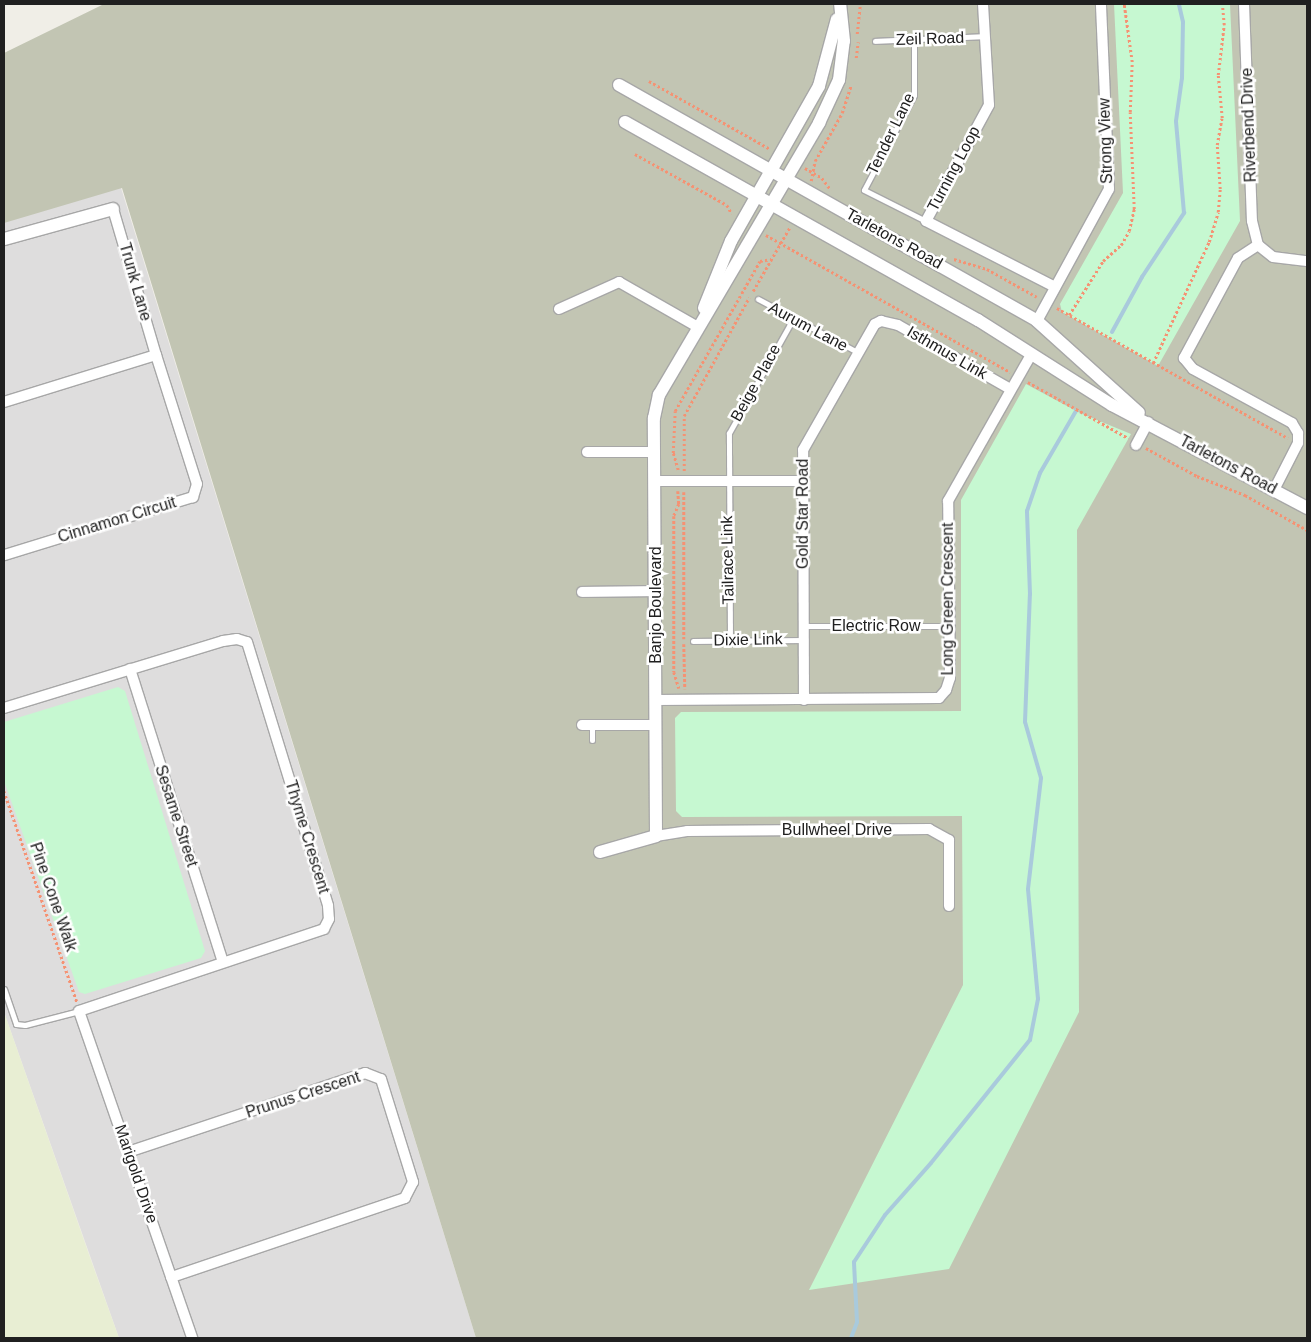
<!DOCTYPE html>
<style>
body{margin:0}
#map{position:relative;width:1311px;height:1342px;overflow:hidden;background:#f0eee7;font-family:Helvetica,sans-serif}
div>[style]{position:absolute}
.residential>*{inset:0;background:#dedddd}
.construction>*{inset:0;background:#c2c5b3}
.farmland>*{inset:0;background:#e8eed3}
.park>*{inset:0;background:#c6f8d1}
.stream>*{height:4px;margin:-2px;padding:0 2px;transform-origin:2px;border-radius:2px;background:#a9cadc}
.path>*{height:2.5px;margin-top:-1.25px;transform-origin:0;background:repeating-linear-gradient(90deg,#f59273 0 2.5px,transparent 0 5px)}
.roads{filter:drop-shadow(1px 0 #a7a7a7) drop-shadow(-1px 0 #a7a7a7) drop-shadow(0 1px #a7a7a7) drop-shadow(0 -1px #a7a7a7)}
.service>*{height:5px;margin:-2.5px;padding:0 2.5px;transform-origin:2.5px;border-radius:2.5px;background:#fff}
.minor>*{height:10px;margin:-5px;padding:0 5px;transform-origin:5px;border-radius:5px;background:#fff}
.tertiary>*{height:12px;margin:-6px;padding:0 6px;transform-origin:6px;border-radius:6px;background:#fff}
span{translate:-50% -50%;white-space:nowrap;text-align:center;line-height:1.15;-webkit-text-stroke:5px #fff;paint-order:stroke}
.street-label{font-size:16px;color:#202020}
.frame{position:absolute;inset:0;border:5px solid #202020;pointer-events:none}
</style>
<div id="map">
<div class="residential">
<i style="clip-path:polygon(4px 53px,121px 188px,476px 1338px,119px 1338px,4px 1012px)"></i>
</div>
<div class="construction">
<i style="clip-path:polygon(104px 4px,1307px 4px,1307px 1338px,476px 1338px,122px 188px,4px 223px,4px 53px)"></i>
</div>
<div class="farmland">
<i style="clip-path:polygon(4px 1012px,92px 1263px,119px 1338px,4px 1338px)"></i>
</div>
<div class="park">
<i style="clip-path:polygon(1114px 4px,1230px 4px,1240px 221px,1158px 366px,1062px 312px,1060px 304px,1123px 193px)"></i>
<i style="clip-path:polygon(1026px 384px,1080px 413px,1131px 434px,1077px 530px,1079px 1012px,949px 1269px,809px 1290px,963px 985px,962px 816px,682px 817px,676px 811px,675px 718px,681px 712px,961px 711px,961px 500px)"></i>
<i style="clip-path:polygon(118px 687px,125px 691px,205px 951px,201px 958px,85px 994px,79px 992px,4px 781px,4px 722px)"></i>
</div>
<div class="stream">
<i style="left:1112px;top:332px;width:63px;rotate:-61.4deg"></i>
<i style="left:1142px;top:277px;width:77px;rotate:-56.7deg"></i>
<i style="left:1184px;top:213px;width:92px;rotate:-95deg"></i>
<i style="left:1176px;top:121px;width:43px;rotate:-82.1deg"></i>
<i style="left:1182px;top:78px;width:56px;rotate:-89deg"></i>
<i style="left:1183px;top:22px;width:18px;rotate:-103deg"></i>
<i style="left:851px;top:1338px;width:17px;rotate:-69deg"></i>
<i style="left:857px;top:1322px;width:60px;rotate:-92.9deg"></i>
<i style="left:854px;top:1262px;width:56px;rotate:-56.6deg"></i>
<i style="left:885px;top:1215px;width:69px;rotate:-48.5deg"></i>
<i style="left:931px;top:1163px;width:158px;rotate:-51.2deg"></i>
<i style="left:1030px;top:1040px;width:42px;rotate:-79deg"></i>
<i style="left:1038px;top:999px;width:110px;rotate:-95.2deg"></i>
<i style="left:1028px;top:889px;width:112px;rotate:-83.3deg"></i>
<i style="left:1041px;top:778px;width:58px;rotate:-105.9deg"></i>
<i style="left:1025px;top:722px;width:128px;rotate:-87.8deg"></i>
<i style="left:1030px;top:594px;width:83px;rotate:-92.1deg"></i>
<i style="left:1027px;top:511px;width:40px;rotate:-71.1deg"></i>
<i style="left:1040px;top:473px;width:72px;rotate:-59.9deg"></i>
</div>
<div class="path">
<i style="left:857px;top:34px;width:30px;rotate:-84deg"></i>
<i style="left:856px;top:58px;width:16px;rotate:-83deg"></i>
<i style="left:649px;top:81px;width:139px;rotate:29.3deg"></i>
<i style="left:635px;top:154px;width:105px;rotate:29deg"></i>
<i style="left:727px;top:205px;width:10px;rotate:61deg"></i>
<i style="left:805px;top:168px;width:20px;rotate:30deg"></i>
<i style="left:822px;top:178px;width:15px;rotate:53deg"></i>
<i style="left:811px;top:181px;width:20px;rotate:-79deg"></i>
<i style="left:815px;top:161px;width:55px;rotate:-60.6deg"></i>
<i style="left:842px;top:113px;width:28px;rotate:-72deg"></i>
<i style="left:766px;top:235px;width:280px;rotate:29.3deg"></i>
<i style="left:954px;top:259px;width:34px;rotate:17deg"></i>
<i style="left:987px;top:269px;width:57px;rotate:29.2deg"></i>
<i style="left:753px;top:291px;width:74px;rotate:-60deg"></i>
<i style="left:1057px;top:308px;width:265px;rotate:29.4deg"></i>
<i style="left:1069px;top:315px;width:64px;rotate:-57.8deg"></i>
<i style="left:1103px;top:261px;width:24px;rotate:-42deg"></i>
<i style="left:1121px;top:245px;width:16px;rotate:-60deg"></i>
<i style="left:1129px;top:231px;width:23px;rotate:-77deg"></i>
<i style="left:1134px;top:209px;width:97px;rotate:-92.4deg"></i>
<i style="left:1130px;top:112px;width:50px;rotate:-87.7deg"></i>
<i style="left:1132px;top:62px;width:59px;rotate:-97.9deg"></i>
<i style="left:1153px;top:363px;width:133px;rotate:-65.2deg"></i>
<i style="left:1209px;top:242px;width:31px;rotate:-73deg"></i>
<i style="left:1218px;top:212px;width:23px;rotate:-85deg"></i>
<i style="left:1220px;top:189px;width:44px;rotate:-93.9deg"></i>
<i style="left:1217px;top:145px;width:27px;rotate:-80deg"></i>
<i style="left:1222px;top:118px;width:43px;rotate:-95.3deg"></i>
<i style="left:1218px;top:75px;width:50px;rotate:-83.2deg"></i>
<i style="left:1224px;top:25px;width:21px;rotate:-95deg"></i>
<i style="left:1028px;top:382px;width:115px;rotate:29.2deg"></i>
<i style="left:1146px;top:448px;width:58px;rotate:28.8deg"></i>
<i style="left:1197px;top:476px;width:52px;rotate:21.6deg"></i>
<i style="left:1245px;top:495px;width:71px;rotate:29.4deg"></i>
<i style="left:678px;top:470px;width:18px;rotate:-106deg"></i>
<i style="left:673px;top:453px;width:42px;rotate:-87.3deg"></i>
<i style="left:675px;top:411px;width:172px;rotate:-60.5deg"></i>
<i style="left:760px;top:261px;width:11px;rotate:-10deg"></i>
<i style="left:684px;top:471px;width:55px;rotate:-90deg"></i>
<i style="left:684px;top:416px;width:135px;rotate:-61.2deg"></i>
<i style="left:678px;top:491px;width:13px;rotate:86deg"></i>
<i style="left:679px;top:504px;width:13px;rotate:113deg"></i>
<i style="left:674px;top:516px;width:156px;rotate:90deg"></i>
<i style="left:674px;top:672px;width:17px;rotate:73deg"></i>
<i style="left:684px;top:492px;width:147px;rotate:90deg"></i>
<i style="left:684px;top:644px;width:45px;rotate:88.7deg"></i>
<i style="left:4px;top:791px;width:223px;rotate:70.9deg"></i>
</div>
<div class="roads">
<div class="service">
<i style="left:914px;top:39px;width:56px;rotate:90deg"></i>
<i style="left:914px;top:95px;width:107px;rotate:117.8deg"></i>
<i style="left:864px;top:190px;width:69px;rotate:26.6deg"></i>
<i style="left:875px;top:41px;width:110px;rotate:-2.6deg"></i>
<i style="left:758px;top:299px;width:115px;rotate:28.1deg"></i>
<i style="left:803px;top:626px;width:147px"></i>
<i style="left:730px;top:640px;width:207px;rotate:-90.3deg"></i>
<i style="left:729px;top:433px;width:131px;rotate:-60.7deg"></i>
<i style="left:693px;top:641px;width:110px;rotate:-0.5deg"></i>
<i style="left:592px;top:725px;width:15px;rotate:90deg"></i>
<i style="left:4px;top:989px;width:37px;rotate:71deg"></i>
<i style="left:16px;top:1024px;width:9px;rotate:6deg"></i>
<i style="left:25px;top:1025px;width:56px;rotate:-14.5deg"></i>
</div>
<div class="minor">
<i style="left:983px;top:4px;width:101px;rotate:86.6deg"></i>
<i style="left:989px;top:105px;width:132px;rotate:118.5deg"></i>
<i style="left:926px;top:221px;width:145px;rotate:27.1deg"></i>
<i style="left:1244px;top:4px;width:217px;rotate:87.9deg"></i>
<i style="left:1252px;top:221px;width:25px;rotate:76deg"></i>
<i style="left:113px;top:209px;width:152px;rotate:73.6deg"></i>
<i style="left:1258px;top:245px;width:24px;rotate:147deg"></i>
<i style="left:1238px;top:258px;width:114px;rotate:118.4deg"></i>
<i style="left:1184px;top:358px;width:14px;rotate:51deg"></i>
<i style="left:1193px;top:369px;width:113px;rotate:28.6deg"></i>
<i style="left:1292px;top:423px;width:12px;rotate:59deg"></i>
<i style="left:1298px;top:433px;width:10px;rotate:90deg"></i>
<i style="left:1298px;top:443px;width:53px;rotate:117.1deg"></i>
<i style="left:1258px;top:245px;width:19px;rotate:39deg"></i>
<i style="left:1273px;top:257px;width:34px;rotate:7deg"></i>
<i style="left:559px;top:309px;width:66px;rotate:-24.2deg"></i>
<i style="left:619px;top:282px;width:91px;rotate:29.7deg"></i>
<i style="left:1037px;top:321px;width:150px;rotate:-61.4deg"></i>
<i style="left:1109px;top:189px;width:185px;rotate:-92.5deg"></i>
<i style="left:4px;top:402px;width:159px;rotate:-17.2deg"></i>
<i style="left:156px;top:355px;width:135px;rotate:72.4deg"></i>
<i style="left:197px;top:484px;width:14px;rotate:107deg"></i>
<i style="left:193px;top:497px;width:198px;rotate:162.9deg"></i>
<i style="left:1136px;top:445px;width:26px;rotate:-62deg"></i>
<i style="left:587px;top:452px;width:68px"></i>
<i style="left:655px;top:481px;width:147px"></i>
<i style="left:582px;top:592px;width:74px;rotate:-0.8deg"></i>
<i style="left:130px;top:669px;width:307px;rotate:72.4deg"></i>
<i style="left:656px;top:700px;width:283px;rotate:-0.4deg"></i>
<i style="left:939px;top:698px;width:11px;rotate:-49deg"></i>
<i style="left:946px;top:690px;width:13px;rotate:-72deg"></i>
<i style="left:950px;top:678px;width:177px;rotate:-90.6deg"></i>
<i style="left:948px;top:501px;width:168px;rotate:-60.4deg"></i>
<i style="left:804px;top:700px;width:250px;rotate:-90.2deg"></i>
<i style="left:803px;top:450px;width:145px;rotate:-60.3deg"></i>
<i style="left:875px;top:324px;width:7px;rotate:-27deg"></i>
<i style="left:881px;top:321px;width:17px;rotate:13deg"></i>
<i style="left:898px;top:325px;width:129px;rotate:29.7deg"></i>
<i style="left:4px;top:708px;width:229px;rotate:-17deg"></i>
<i style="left:223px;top:641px;width:14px;rotate:-8deg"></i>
<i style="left:237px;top:639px;width:10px;rotate:17deg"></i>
<i style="left:247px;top:642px;width:276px;rotate:72.9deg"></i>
<i style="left:328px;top:906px;width:13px;rotate:86deg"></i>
<i style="left:329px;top:919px;width:11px;rotate:117deg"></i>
<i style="left:324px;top:929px;width:258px;rotate:161.5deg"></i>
<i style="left:79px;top:1011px;width:346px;rotate:70.9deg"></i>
<i style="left:582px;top:725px;width:74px"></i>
<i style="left:656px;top:836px;width:31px;rotate:-9deg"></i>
<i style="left:687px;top:831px;width:242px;rotate:-0.5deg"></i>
<i style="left:929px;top:829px;width:23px;rotate:29deg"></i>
<i style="left:949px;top:840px;width:66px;rotate:90deg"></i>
<i style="left:128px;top:1152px;width:250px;rotate:-18.4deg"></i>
<i style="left:365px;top:1073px;width:17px;rotate:21deg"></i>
<i style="left:381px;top:1079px;width:108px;rotate:72.7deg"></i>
<i style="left:413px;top:1182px;width:18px;rotate:117deg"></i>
<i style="left:405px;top:1198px;width:247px;rotate:161.3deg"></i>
</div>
<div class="tertiary">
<i style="left:619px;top:85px;width:480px;rotate:29.4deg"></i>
<i style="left:1037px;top:321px;width:137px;rotate:42deg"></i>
<i style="left:625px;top:122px;width:405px;rotate:29.3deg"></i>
<i style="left:978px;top:320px;width:159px;rotate:32.4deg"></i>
<i style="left:1112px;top:405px;width:221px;rotate:27.8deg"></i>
<i style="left:4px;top:239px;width:113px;rotate:-15.4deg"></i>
<i style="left:704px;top:308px;width:72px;rotate:-68.1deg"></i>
<i style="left:731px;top:241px;width:178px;rotate:-60.4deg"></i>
<i style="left:819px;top:86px;width:69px;rotate:-75deg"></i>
<i style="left:600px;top:852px;width:58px;rotate:-15.9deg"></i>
<i style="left:656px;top:836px;width:418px;rotate:-90.3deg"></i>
<i style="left:654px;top:418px;width:24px;rotate:-78deg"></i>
<i style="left:659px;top:395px;width:316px;rotate:-59.5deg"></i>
<i style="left:819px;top:123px;width:47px;rotate:-65.1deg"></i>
<i style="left:839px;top:80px;width:39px;rotate:-83deg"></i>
<i style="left:844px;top:41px;width:37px;rotate:-96deg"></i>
</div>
</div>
<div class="street-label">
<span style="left:930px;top:39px;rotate:-2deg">Zeil Road</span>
<span style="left:1249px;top:125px;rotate:-92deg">Riverbend Drive</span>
<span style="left:891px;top:134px;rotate:-64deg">Tender Lane</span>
<span style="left:1106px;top:141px;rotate:-92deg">Strong View</span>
<span style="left:954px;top:169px;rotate:-62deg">Turning Loop</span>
<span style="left:894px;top:239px;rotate:29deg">Tarletons Road</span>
<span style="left:135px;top:282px;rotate:74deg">Trunk Lane</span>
<span style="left:808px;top:327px;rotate:28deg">Aurum Lane</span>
<span style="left:947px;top:353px;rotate:30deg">Isthmus Link</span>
<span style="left:756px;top:383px;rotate:-61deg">Beige Place</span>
<span style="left:1228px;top:465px;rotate:28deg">Tarletons Road</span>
<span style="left:803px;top:514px;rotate:-90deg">Gold Star Road</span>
<span style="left:117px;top:520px;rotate:-17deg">Cinnamon Circuit</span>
<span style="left:728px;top:560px;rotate:-91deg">Tailrace Link</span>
<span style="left:948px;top:599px;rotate:-90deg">Long Green Crescent</span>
<span style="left:656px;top:605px;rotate:-90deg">Banjo Boulevard</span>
<span style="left:876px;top:626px">Electric Row</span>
<span style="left:748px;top:640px;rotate:-1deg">Dixie Link</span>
<span style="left:176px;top:816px;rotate:72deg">Sesame Street</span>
<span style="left:837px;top:830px">Bullwheel Drive</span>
<span style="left:307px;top:837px;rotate:73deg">Thyme Crescent</span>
<span style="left:53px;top:897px;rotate:71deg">Pine Cone Walk</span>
<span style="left:303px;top:1095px;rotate:-18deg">Prunus Crescent</span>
<span style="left:136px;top:1174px;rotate:71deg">Marigold Drive</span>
</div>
<div class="frame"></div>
</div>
